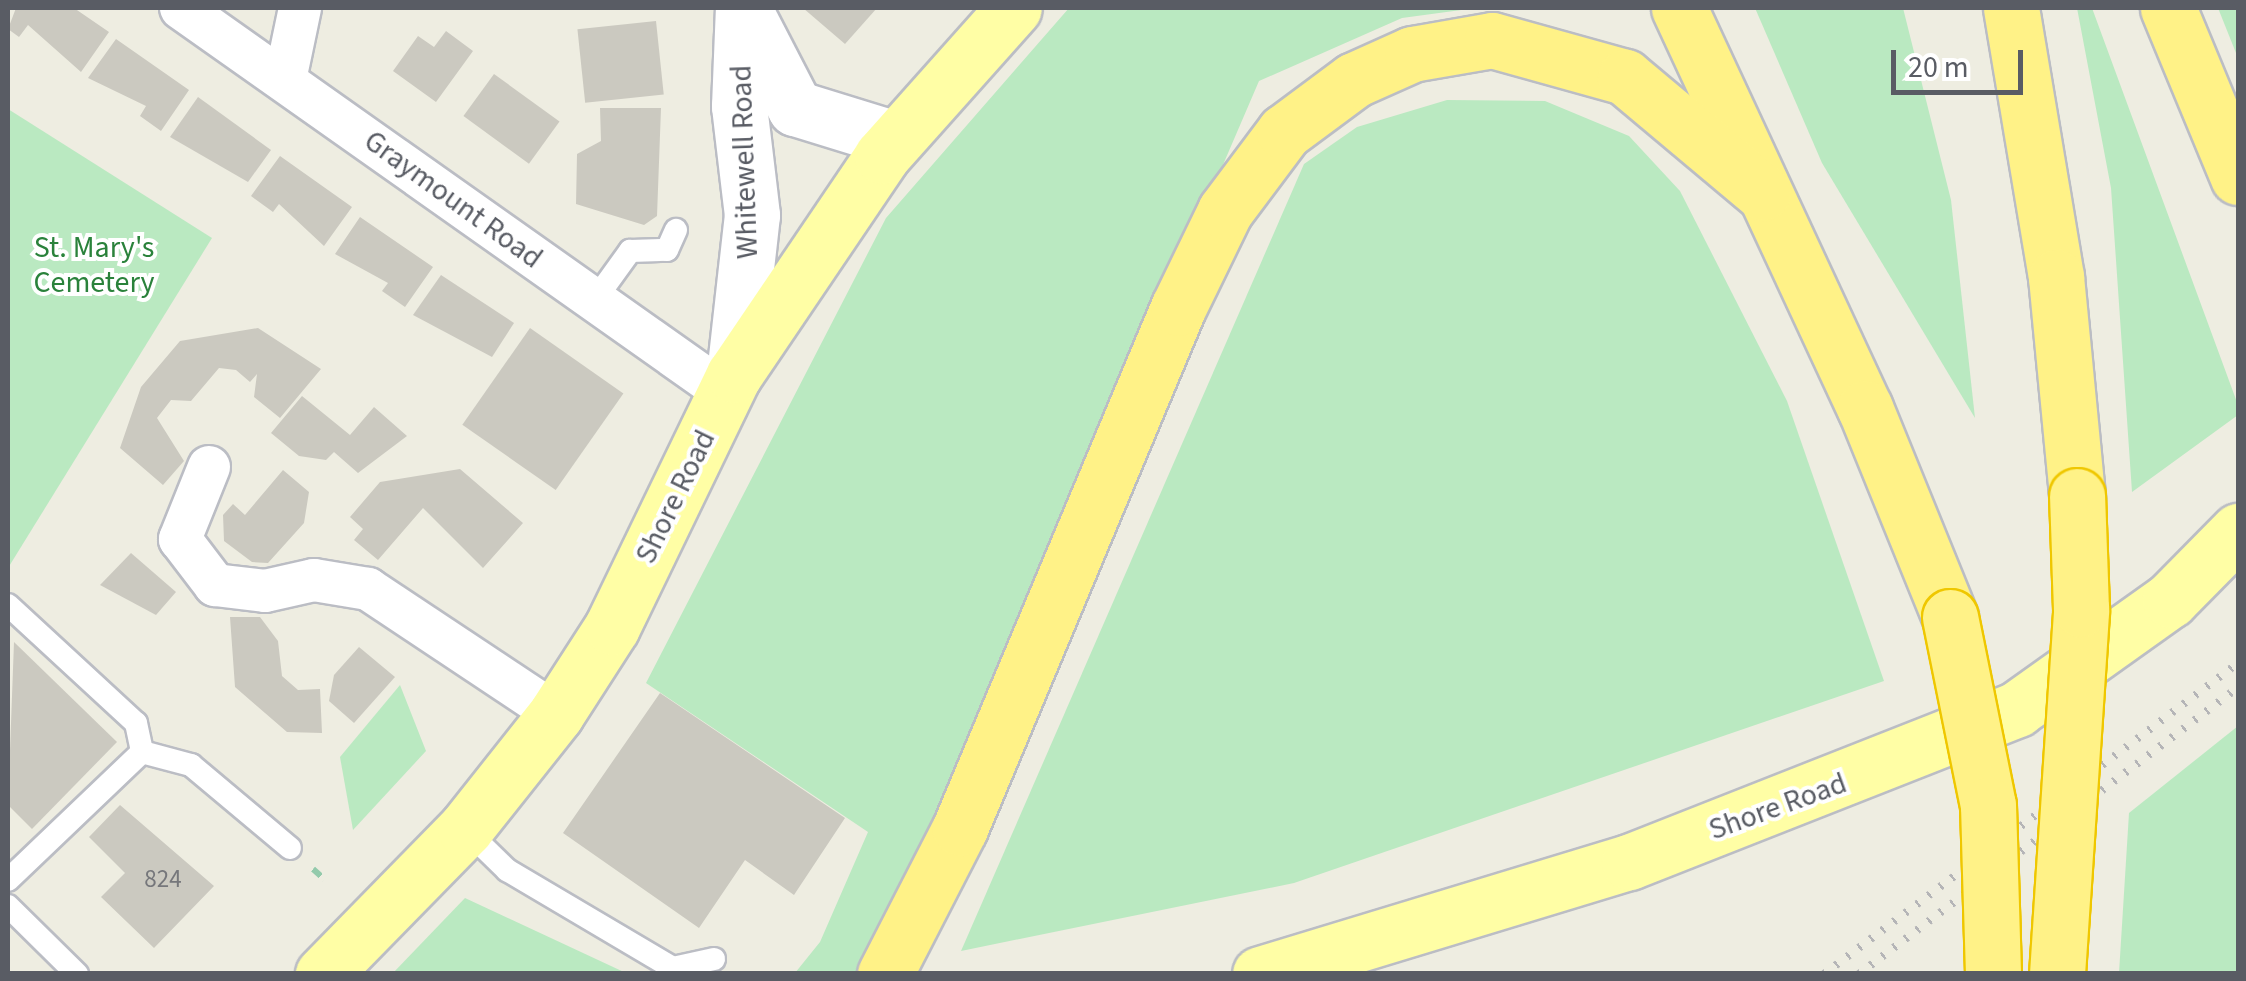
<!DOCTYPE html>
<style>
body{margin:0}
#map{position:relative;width:2246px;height:981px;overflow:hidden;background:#eeede1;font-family:"Source Sans 3",sans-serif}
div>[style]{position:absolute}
.green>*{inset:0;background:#bae9c1}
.building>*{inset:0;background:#cbc9c0;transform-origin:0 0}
.path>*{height:6px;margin-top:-3px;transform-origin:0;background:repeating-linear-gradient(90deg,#93caab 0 10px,transparent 0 15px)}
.roads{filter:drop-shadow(2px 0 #bbbdc4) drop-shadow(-2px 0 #bbbdc4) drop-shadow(0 2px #bbbdc4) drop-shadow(0 -2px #bbbdc4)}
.service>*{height:22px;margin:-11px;padding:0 11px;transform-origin:11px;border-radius:11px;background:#fff}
.minor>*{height:42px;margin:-21px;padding:0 21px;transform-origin:21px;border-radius:21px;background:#fff}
.tertiary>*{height:55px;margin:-27.5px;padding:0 27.5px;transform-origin:27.5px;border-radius:27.5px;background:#fff}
.primary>*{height:55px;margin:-27.5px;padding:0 27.5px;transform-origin:27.5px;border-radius:27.5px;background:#fffea5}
.motorway>*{height:55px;margin:-27.5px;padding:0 27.5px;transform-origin:27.5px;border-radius:27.5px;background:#fff287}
.rail>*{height:8px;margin-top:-4px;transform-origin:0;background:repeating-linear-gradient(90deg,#b5b5b7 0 2.5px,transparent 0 14.5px)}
.bridges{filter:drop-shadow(2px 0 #efc700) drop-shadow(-2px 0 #efc700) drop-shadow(0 2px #efc700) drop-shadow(0 -2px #efc700)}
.motorway-bridge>*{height:55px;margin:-27.5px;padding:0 27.5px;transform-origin:27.5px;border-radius:27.5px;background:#fff287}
span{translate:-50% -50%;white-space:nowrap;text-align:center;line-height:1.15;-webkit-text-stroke:8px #fff;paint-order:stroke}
.number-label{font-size:25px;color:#76777b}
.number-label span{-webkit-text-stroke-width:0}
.street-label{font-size:30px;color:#595c64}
.park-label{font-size:30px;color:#2a823b}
.frame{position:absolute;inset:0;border:10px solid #595c64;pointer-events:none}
.scale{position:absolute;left:1891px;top:50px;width:132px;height:45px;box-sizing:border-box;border:5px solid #595c64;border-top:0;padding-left:12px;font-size:30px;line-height:35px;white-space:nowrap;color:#595c64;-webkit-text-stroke:8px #fff;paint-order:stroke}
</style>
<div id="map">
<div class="green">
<i style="clip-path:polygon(1069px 8px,1476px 8px,1402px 18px,1259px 81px,932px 842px,866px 973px,795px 973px,820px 942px,868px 832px,646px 683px,886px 218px)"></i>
<i style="clip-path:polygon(1755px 8px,1903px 8px,1951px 200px,1975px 418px,1822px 163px)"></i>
<i style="clip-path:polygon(2077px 8px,2092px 8px,2238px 405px,2238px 415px,2132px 492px,2111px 188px)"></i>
<i style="clip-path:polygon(2218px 8px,2238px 8px,2238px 58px)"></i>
<i style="clip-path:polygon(1447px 100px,1545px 101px,1629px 136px,1680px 191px,1787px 401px,1884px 681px,1294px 883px,961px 951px,1304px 164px,1357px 127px)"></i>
<i style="clip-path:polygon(8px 109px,212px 238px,8px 568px)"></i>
<i style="clip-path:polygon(400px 685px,426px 751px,353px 830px,340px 757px)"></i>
<i style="clip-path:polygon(2238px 726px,2238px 973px,2119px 973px,2129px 813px)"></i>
<i style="clip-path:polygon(465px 898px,626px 973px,393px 973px)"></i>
</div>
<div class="building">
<i style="clip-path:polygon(16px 8px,74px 8px,109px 32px,81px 72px,28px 25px,19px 37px,8px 29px)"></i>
<i style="clip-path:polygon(803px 8px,877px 8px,845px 44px)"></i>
<i style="left:656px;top:21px;width:74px;height:79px;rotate:84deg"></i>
<i style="clip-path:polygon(446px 31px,473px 51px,436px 102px,393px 71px,418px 36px,434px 47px)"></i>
<i style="clip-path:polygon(116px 39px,189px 90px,161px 131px,140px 116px,146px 106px,88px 78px)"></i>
<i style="left:494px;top:74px;width:81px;height:52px;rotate:36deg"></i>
<i style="clip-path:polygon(198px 97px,271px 150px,248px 182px,170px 137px)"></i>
<i style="clip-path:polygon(600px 108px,661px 108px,657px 216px,644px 225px,576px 204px,577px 154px,601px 141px)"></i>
<i style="clip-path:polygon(280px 156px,352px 207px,324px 246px,279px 204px,273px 212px,251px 196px)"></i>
<i style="clip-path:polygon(360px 217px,433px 267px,405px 307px,382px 291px,388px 283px,335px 254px)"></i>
<i style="clip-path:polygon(441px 275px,514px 323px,492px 357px,413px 315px)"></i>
<i style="clip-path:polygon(258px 328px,321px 369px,280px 418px,254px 397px,257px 374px,250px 382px,236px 370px,219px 368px,191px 401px,171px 400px,157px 418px,184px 461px,163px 485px,120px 448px,141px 387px,180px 341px)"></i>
<i style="left:530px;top:328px;width:114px;height:118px;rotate:35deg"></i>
<i style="clip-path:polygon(302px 396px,350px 435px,374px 407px,407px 436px,358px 473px,334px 452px,326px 460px,299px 456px,271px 433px)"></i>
<i style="clip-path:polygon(460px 469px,523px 523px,483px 568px,423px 508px,378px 560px,354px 540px,363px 529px,350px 517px,380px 482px)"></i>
<i style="clip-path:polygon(283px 470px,309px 492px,304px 523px,268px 563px,252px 562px,224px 541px,223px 515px,233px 504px,245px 515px)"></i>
<i style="clip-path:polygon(131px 553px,176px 592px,156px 615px,100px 585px)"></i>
<i style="clip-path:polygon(230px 617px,260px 617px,278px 641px,282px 676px,298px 690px,320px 689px,322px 733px,287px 732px,235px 687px)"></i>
<i style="clip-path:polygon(14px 642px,117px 742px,32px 829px,8px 805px)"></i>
<i style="clip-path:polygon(359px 647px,395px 677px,354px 723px,329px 701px,334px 675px)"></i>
<i style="clip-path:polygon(660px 693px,845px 818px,794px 895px,745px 860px,699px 928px,563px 833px)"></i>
<i style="clip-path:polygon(120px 805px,214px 886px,154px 948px,101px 897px,125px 873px,89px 837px)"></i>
</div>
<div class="path">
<i style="left:313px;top:869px;width:15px;rotate:42deg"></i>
</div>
<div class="roads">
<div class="service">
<i style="left:594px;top:301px;width:62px;rotate:-54.2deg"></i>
<i style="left:630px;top:251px;width:37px;rotate:-2deg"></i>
<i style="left:667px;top:250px;width:22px;rotate:-66deg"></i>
<i style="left:8px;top:605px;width:174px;rotate:42.7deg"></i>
<i style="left:136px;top:723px;width:30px;rotate:78deg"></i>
<i style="left:465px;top:829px;width:59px;rotate:44.3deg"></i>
<i style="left:507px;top:870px;width:193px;rotate:30.6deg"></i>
<i style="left:673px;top:968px;width:42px;rotate:-12.4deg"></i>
<i style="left:8px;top:880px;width:185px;rotate:-43.7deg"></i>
<i style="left:142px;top:752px;width:51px;rotate:14.9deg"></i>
<i style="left:191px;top:765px;width:129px;rotate:40deg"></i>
<i style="left:8px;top:906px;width:97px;rotate:44.6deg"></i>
</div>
<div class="minor">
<i style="left:181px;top:8px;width:667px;rotate:35.24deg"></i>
<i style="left:285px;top:80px;width:74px;rotate:-78.2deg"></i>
<i style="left:209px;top:467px;width:78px;rotate:111.9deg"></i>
<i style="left:180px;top:539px;width:58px;rotate:52.7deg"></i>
<i style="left:215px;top:585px;width:50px;rotate:6.8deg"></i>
<i style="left:265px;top:591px;width:50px;rotate:-12.7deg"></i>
<i style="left:314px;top:580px;width:55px;rotate:9.5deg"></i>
<i style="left:368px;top:589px;width:226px;rotate:33.6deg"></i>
</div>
<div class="tertiary">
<i style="left:747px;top:15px;width:105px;rotate:62.7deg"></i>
<i style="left:795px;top:108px;width:106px;rotate:17.1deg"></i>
<i style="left:734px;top:375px;width:161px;rotate:-83.6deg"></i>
<i style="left:752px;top:215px;width:110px;rotate:-96.8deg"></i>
<i style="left:739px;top:106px;width:98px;rotate:-87.7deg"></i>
</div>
<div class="primary">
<i style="left:323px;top:974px;width:203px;rotate:-45.6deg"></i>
<i style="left:465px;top:829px;width:147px;rotate:-51.6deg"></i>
<i style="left:556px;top:714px;width:103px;rotate:-57.2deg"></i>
<i style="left:612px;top:627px;width:280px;rotate:-64.2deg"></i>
<i style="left:734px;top:375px;width:264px;rotate:-55.9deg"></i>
<i style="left:882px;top:156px;width:198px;rotate:-48.3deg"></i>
<i style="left:1260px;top:974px;width:386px;rotate:-16.9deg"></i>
<i style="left:1629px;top:862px;width:417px;rotate:-21.5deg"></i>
<i style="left:2017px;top:709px;width:188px;rotate:-35.5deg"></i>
<i style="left:2170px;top:600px;width:97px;rotate:-45.4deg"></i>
</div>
<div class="motorway">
<i style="left:1679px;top:8px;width:441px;rotate:65.1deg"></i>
<i style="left:1865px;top:408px;width:226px;rotate:67.9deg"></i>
<i style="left:2011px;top:8px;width:273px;rotate:80.5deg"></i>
<i style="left:2056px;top:277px;width:220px;rotate:84.5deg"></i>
<i style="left:2168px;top:8px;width:183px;rotate:67.5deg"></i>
<i style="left:885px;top:974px;width:164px;rotate:-62.8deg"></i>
<i style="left:960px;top:828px;width:564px;rotate:-67.26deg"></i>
<i style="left:1178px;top:308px;width:108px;rotate:-64.1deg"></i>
<i style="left:1225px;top:211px;width:99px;rotate:-53.2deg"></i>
<i style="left:1284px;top:132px;width:87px;rotate:-36.6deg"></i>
<i style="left:1354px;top:80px;width:64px;rotate:-24.1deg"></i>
<i style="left:1412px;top:54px;width:81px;rotate:-9.9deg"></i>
<i style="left:1492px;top:40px;width:138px;rotate:15.5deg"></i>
<i style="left:1625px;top:77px;width:180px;rotate:40deg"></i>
</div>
</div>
<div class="rail">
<i style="left:1824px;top:974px;width:518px;rotate:-36.91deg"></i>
<i style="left:1859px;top:974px;width:475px;rotate:-37.1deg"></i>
</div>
<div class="bridges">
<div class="motorway-bridge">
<i style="left:1950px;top:617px;width:192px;rotate:78.6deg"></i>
<i style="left:1988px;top:805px;width:169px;rotate:88.3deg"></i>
<i style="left:2057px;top:974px;width:366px;rotate:-86.2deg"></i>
<i style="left:2081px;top:609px;width:113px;rotate:-92deg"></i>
</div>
</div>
<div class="number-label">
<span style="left:163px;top:879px">824</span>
</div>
<div class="street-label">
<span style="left:745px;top:162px;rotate:-92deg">Whitewell Road</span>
<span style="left:453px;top:200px;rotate:36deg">Graymount Road</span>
<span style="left:676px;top:497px;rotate:-64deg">Shore Road</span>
<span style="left:1778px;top:807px;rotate:-20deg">Shore Road</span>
</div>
<div class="park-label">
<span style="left:94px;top:265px">St. Mary's<br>Cemetery</span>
</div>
<div class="frame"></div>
<div class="scale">20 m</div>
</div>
